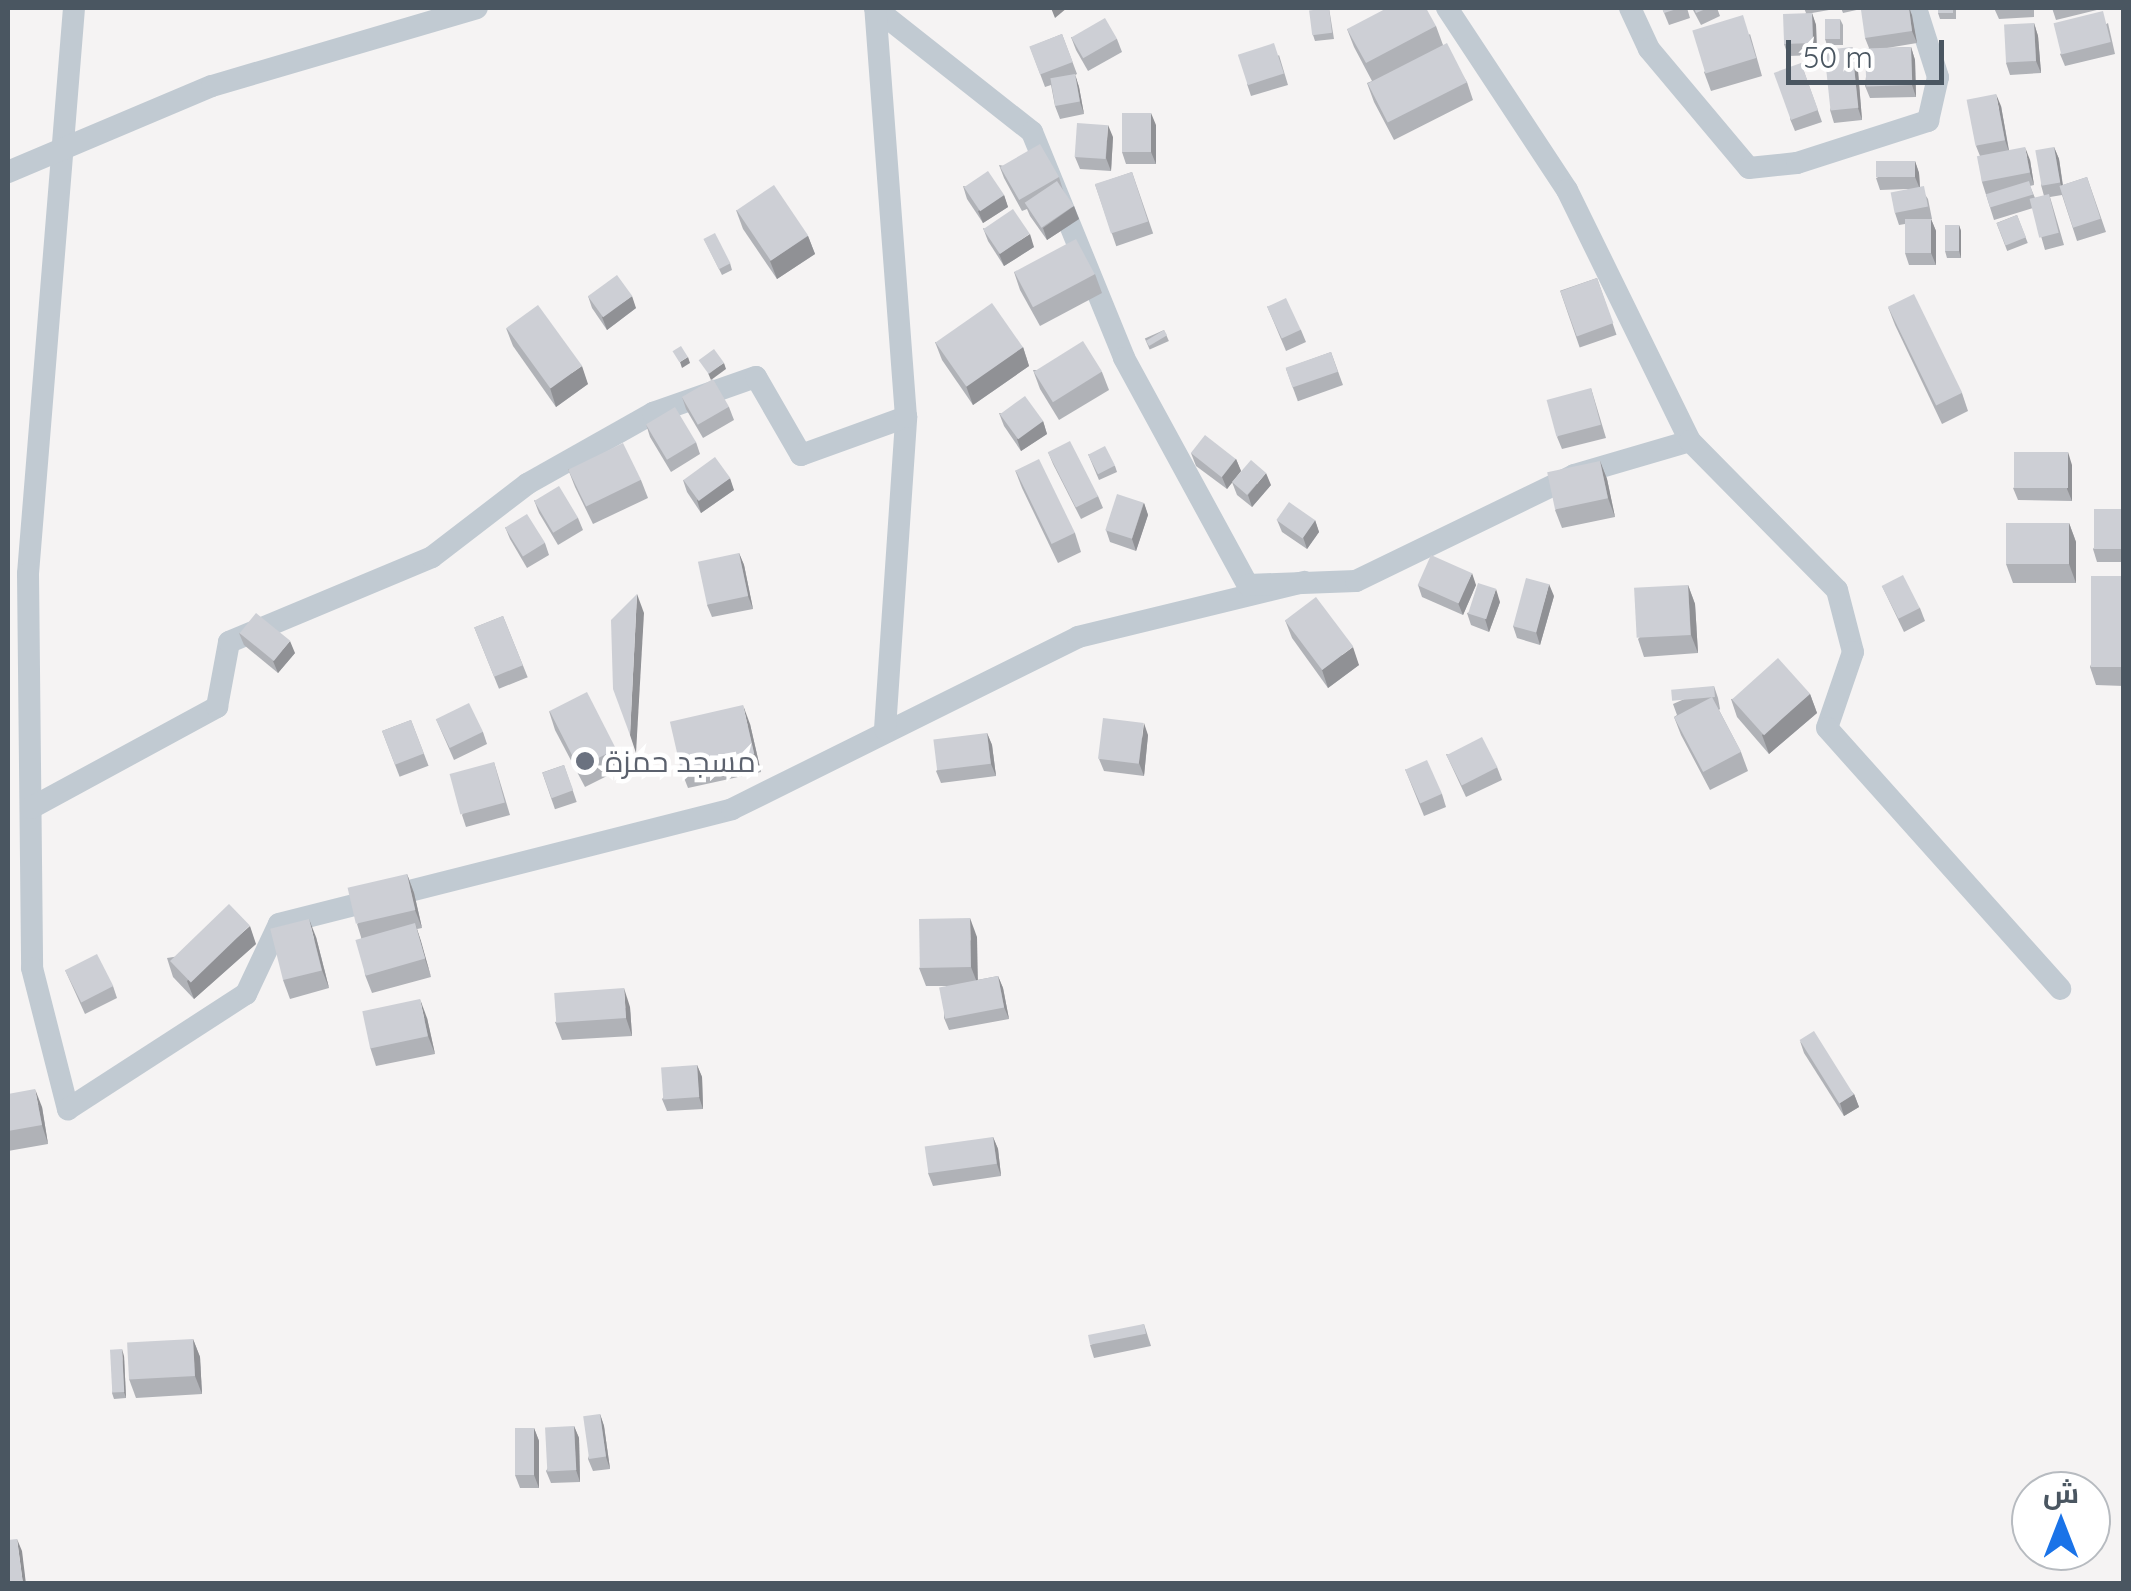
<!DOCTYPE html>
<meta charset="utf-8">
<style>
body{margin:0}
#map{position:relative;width:2131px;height:1591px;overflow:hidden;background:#f5f3f3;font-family:Quicksand,Cairo,sans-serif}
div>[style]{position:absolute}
.minor>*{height:22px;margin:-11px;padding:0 11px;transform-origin:11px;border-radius:11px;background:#c1cad2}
.wall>*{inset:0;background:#b0b2b7;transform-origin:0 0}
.shaded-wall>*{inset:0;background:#909195}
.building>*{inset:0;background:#cdcfd5;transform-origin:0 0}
.dots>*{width:28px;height:28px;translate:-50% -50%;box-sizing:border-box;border:5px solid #fff;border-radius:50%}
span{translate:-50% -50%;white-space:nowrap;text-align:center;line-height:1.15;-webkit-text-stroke:9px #fff;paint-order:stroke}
.worship-label{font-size:30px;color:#5b616d}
.left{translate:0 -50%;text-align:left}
.frame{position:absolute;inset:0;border:10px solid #4a5661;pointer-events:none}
.north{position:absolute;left:2011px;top:1471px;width:100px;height:100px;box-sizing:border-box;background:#fff;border:2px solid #b7bbc0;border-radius:50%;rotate:0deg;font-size:28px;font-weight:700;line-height:40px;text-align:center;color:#4a5661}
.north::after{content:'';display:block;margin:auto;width:35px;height:45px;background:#1a73e8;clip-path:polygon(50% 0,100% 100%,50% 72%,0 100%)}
.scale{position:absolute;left:1786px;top:40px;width:158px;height:45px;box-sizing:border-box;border:5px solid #4a5661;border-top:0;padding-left:12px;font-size:30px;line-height:35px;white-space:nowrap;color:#4a5661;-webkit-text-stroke:8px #fff;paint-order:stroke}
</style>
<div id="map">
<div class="minor">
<i style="left:74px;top:8px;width:568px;rotate:94.65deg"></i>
<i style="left:28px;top:574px;width:394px;rotate:89.4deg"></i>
<i style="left:32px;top:968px;width:146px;rotate:75.7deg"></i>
<i style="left:68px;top:1109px;width:212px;rotate:-32.9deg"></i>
<i style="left:246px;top:994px;width:77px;rotate:-64.8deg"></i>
<i style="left:279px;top:924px;width:467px;rotate:-14.2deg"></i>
<i style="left:732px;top:809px;width:386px;rotate:-26.4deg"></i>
<i style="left:1078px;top:637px;width:233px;rotate:-13.7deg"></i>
<i style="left:875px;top:8px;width:200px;rotate:38.3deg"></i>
<i style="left:1032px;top:132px;width:244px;rotate:67.8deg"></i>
<i style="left:1124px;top:358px;width:259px;rotate:61.4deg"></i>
<i style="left:1248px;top:585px;width:108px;rotate:-2.1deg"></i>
<i style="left:1356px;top:581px;width:242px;rotate:-25.9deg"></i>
<i style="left:1574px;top:475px;width:121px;rotate:-16.3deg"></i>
<i style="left:1447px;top:8px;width:218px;rotate:56.6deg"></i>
<i style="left:1567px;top:190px;width:280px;rotate:63.9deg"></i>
<i style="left:1690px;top:441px;width:209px;rotate:45.4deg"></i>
<i style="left:1837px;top:590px;width:64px;rotate:75.5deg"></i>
<i style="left:1853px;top:652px;width:80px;rotate:108.9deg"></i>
<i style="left:1827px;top:728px;width:350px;rotate:48.2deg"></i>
<i style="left:1630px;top:8px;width:45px;rotate:65.1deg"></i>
<i style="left:1649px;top:49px;width:155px;rotate:50deg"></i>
<i style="left:1749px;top:168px;width:48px;rotate:-5.9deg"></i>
<i style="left:1797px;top:163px;width:138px;rotate:-17.8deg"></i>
<i style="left:1928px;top:121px;width:45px;rotate:-77.2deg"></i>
<i style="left:1938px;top:77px;width:72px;rotate:-107.7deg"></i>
<i style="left:8px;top:172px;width:221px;rotate:-22.9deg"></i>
<i style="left:212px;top:86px;width:276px;rotate:-16.4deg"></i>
<i style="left:885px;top:729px;width:313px;rotate:-86.1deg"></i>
<i style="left:31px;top:808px;width:212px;rotate:-28.5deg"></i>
<i style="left:217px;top:707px;width:66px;rotate:-79.5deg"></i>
<i style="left:229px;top:642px;width:220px;rotate:-22.7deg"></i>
<i style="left:432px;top:557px;width:120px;rotate:-37.5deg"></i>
<i style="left:527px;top:484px;width:145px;rotate:-29.4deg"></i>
<i style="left:653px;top:413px;width:109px;rotate:-19.3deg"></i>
<i style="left:756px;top:377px;width:90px;rotate:60deg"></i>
<i style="left:801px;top:455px;width:112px;rotate:-19.9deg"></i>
<i style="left:906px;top:417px;width:409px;rotate:-94.3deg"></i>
</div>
<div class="wall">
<i style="clip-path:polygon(1329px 8px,1334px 39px,1315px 41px,1313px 35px)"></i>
<i style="clip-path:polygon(1662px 8px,1687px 8px,1690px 18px,1669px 25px)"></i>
<i style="clip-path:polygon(1692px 8px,1717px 8px,1720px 16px,1701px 25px)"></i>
<i style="clip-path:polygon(1804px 8px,1828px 8px,1829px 10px,1812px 13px,1816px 25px,1817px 55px,1788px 56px,1784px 44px,1806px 13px)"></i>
<i style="clip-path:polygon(1841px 8px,1861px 8px,1861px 9px,1843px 13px)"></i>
<i style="clip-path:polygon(1878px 8px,1910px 8px,1917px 43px,1887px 48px,1911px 47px,1915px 60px,1916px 97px,1870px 98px,1865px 86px,1869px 48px,1865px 38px)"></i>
<i style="clip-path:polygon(1956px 8px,1956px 19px,1940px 19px,1938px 13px)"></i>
<i style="clip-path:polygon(1994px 8px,2034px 8px,2034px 17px,1999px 19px)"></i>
<i style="clip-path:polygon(2052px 8px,2105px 8px,2056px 20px)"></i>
<i style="clip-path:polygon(1840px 19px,1843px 25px,1843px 45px,1827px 45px,1825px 39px)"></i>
<i style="clip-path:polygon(2034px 23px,2038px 36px,2041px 73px,2010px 75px,2006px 63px)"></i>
<i style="clip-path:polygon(2108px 23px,2115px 54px,2065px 66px,2060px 54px)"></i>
<i style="clip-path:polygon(1436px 26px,1443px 45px,1467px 82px,1473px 100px,1394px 140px,1374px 102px,1367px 83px,1372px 81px,1354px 47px,1347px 29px)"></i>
<i style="clip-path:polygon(1062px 34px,1077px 74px,1075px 75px,1079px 87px,1084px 114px,1060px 119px,1055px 106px,1051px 85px,1045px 87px,1030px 47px)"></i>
<i style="clip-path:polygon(1750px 34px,1762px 76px,1711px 91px,1704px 72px)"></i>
<i style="clip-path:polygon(1071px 37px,1117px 39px,1122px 52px,1088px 71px,1076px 50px)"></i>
<i style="clip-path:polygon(1852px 47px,1857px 59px,1862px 120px,1834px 123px,1830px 110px)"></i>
<i style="clip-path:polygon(1279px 55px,1288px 85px,1251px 96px,1247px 84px)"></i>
<i style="clip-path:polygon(1801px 63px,1822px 122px,1795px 131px,1790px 119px)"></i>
<i style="clip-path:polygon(2001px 106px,2009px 150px,2030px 160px,2034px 185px,2030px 186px,2035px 198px,2044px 196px,2041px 185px,2054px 147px,2059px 159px,2063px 185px,2087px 177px,2106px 232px,2077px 241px,2062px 195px,2050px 197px,2064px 245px,2045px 250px,2033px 208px,1994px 220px,1982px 182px,1980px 156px,1976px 146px)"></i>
<i style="clip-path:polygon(1156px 125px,1156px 164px,1126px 164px,1122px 152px)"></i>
<i style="clip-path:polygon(1113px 137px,1111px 171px,1080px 169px,1075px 157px)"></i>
<i style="clip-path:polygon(1915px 161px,1919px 173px,1920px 187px,1928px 199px,1932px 219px,1931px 219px,1936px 231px,1936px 265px,1909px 265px,1905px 253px,1905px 224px,1899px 225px,1895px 213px,1908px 189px,1880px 190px,1876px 178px)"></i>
<i style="clip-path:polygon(999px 165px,1059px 177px,1063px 190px,1079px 219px,1047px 240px,1030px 216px,1027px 209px,1022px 211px,1004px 178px)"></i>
<i style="left:1132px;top:172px;width:65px;height:39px;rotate:71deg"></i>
<i style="clip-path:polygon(963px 186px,1004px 195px,1008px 207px,983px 223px,967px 199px)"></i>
<i style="clip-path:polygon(736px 210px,808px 236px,815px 254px,777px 279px,743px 229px)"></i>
<i style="left:2017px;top:215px;width:30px;height:22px;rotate:69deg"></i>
<i style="clip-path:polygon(1959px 225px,1961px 231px,1961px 258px,1947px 258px,1945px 251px)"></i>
<i style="clip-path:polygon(983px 228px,1034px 247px,1004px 266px,988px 241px)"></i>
<i style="clip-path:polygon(704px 239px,730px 263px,732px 270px,722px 275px)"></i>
<i style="clip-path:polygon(1014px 272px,1095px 274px,1102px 293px,1040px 326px,1020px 290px)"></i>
<i style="left:1597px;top:278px;width:60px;height:39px;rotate:71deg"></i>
<i style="clip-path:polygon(588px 296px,636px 308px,607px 330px,592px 308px)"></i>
<i style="clip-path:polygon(1267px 306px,1301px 330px,1306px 342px,1286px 351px)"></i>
<i style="clip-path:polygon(1888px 307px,1962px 393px,1968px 411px,1942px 424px,1895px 325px)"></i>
<i style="clip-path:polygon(506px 328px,588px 384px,556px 407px,513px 346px)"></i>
<i style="left:1164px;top:330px;width:12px;height:21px;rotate:66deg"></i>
<i style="clip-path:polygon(935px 342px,1023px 347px,1029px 366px,973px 405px,942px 360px)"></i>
<i style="left:1331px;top:352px;width:35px;height:48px;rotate:70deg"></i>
<i style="clip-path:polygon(1033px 370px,1102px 372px,1109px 390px,1059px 420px,1040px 389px)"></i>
<i style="clip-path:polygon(1591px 388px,1606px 438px,1562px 449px,1557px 437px)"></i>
<i style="clip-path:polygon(682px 397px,729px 407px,734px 420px,703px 438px,686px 409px)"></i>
<i style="clip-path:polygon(999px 413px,1043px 421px,1047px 434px,1021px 451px,1004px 426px)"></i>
<i style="clip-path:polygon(646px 424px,696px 442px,700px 454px,671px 472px,650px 437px)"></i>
<i style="clip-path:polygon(1048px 452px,1098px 496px,1103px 508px,1081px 519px,1053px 464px)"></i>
<i style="clip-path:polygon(1191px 453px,1236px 459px,1241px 471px,1227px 489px,1196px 466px)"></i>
<i style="clip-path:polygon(1088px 454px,1115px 466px,1117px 472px,1099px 480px)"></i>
<i style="clip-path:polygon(1600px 461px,1607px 479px,1615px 517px,1562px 528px,1555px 510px)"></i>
<i style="clip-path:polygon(2072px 465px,2072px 501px,2018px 500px,2013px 488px)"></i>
<i style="clip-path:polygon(568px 469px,641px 480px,648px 498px,593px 524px,575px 487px)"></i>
<i style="clip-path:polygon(1015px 470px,1075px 533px,1081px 552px,1058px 563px,1022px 488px)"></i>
<i style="clip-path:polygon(683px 480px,734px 490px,701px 513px,687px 492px)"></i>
<i style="clip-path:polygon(1232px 482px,1271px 485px,1252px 507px,1237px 495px)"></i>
<i style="clip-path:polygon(534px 500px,578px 518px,583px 530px,558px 545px,539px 513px)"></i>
<i style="clip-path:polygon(1144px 503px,1148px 515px,1136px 551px,1110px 542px,1106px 530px)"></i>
<i style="clip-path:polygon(2124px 509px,2124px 562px,2097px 562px,2093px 549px)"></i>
<i style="clip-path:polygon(1277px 520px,1315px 520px,1319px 532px,1307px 549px,1282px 532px)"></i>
<i style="clip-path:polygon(2069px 523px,2076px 542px,2076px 583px,2013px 583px,2006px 564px)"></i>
<i style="clip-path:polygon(505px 527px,545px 543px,549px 555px,527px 568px,510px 539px)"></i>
<i style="clip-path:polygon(739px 553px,744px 565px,753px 609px,712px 617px,707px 605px)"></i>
<i style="clip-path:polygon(2124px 576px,2124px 686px,2096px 685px,2090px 667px)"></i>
<i style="clip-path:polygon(1418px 585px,1476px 585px,1463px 615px,1422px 597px)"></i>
<i style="clip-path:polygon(1688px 585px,1695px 604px,1698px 653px,1644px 657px,1638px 639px)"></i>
<i style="clip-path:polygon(1882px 586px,1920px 608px,1925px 621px,1904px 632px)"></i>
<i style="clip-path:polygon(1554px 596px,1540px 645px,1517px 638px,1513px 626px)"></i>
<i style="clip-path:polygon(1500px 602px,1489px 632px,1471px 625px,1467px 613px)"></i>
<i style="left:503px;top:616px;width:66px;height:31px;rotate:68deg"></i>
<i style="clip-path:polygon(1285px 620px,1359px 665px,1328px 688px,1292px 638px)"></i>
<i style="clip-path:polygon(239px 633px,295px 653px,278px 673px,244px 645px)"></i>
<i style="clip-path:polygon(1714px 686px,1718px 698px,1720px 709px,1719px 710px,1741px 752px,1748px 771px,1710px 790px,1681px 735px,1674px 717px,1677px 715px,1673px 704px)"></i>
<i style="clip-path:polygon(1810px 694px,1817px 713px,1769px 754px,1737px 717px,1731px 699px)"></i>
<i style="clip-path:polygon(549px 711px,616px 749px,623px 768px,585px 787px,555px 730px)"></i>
<i style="clip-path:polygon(436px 719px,483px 732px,487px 744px,454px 760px)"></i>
<i style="left:411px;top:720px;width:49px;height:31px;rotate:69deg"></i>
<i style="clip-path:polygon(750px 724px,761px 772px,688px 788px,681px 770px)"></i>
<i style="clip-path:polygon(987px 733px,992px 745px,996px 776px,941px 783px,936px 771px)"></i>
<i style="clip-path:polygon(1148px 735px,1144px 776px,1104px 771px,1099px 759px)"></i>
<i style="clip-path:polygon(1446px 754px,1497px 767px,1502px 780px,1466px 797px)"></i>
<i style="clip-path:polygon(494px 762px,510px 815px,466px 827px,462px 815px)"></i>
<i style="left:564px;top:765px;width:39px;height:23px;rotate:71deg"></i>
<i style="clip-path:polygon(1405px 769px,1442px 794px,1446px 807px,1424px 816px)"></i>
<i style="clip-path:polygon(407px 874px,414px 893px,422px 928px,417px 929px,431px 977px,372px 993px,365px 975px,361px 937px,357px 924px)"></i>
<i style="clip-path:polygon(316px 937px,329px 988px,290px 999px,283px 980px)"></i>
<i style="clip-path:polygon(977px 937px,977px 980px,998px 976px,1003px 988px,1009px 1019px,949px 1030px,944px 1018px,946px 986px,926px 986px,919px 968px)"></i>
<i style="clip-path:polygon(256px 944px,194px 999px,173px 977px,167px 958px)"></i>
<i style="clip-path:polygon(65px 970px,113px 986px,117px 998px,85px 1014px)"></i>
<i style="clip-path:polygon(630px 1007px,632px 1036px,562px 1040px,555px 1022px)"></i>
<i style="clip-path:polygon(427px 1018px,435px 1054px,376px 1066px,370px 1047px)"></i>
<i style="clip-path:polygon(1800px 1041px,1854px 1094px,1859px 1107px,1844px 1116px,1804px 1053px)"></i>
<i style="clip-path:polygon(697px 1065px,702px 1077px,703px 1109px,667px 1111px,662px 1099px)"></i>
<i style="clip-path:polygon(8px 1094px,42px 1107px,48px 1144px,8px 1151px)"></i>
<i style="clip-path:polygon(993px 1137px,998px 1149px,1001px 1176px,933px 1186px,928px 1173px)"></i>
<i style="clip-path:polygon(1144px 1324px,1151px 1346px,1094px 1358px,1090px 1345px)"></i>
<i style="clip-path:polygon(193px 1339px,200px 1357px,202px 1394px,136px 1398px,129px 1379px)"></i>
<i style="clip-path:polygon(124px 1356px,126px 1398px,114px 1399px,112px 1393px)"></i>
<i style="clip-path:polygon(600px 1414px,604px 1426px,610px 1469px,593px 1471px,588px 1459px)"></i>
<i style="clip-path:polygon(574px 1426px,579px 1438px,580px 1482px,551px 1483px,546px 1471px)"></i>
<i style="clip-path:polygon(534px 1428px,539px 1441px,539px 1488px,520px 1488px,515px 1475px)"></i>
</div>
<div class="shaded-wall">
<i style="clip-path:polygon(1051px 8px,1067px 8px,1055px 18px)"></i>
<i style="clip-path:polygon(1909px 8px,1912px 15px,1917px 43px,1912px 31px)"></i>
<i style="clip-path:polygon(1812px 13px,1816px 25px,1817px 55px,1813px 43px)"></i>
<i style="clip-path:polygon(2034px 23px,2038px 36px,2041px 73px,2036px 61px)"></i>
<i style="clip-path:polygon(1852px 47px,1857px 59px,1862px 120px,1858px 108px)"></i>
<i style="clip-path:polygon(1911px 47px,1915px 60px,1916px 97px,1912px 85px)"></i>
<i style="clip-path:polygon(1075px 74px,1079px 87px,1084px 114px,1080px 102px)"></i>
<i style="clip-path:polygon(1996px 94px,2001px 106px,2009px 152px,2005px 140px)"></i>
<i style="clip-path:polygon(1151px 113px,1156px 125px,1156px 164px,1151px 152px)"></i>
<i style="clip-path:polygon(1108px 125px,1113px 137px,1111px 171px,1106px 158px)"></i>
<i style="clip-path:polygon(2025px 147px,2030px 160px,2034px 185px,2030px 173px)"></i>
<i style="clip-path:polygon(2054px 147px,2059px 159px,2064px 195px,2060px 182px)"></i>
<i style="clip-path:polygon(1915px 161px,1919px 173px,1920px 189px,1915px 177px)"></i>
<i style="clip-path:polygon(1004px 195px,1008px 207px,983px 223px,978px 211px)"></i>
<i style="clip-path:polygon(1074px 206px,1079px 219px,1047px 240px,1043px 228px)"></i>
<i style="clip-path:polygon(1931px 219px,1936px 231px,1936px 265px,1931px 253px)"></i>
<i style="clip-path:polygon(1959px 225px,1961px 231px,1961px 258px,1959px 251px)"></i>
<i style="clip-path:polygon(1030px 234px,1034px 247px,1004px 266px,999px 254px)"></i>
<i style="clip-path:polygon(808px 236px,815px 254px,777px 279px,770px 261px)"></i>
<i style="clip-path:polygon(632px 296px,636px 308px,607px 330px,602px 317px)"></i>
<i style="clip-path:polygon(1023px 347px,1029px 366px,973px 405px,966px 386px)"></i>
<i style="clip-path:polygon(688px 357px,690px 363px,682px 368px,680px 362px)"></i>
<i style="clip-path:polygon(724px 363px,726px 369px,711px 380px,708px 373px)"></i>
<i style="clip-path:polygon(582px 366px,588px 384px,556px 407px,550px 388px)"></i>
<i style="clip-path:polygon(1043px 421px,1047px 434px,1021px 451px,1017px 439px)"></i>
<i style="clip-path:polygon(2068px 452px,2072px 465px,2072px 501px,2067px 489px)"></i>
<i style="clip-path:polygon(1236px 459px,1241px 471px,1227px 489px,1222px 477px)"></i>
<i style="clip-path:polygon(1600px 461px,1607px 479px,1615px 517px,1608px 498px)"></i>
<i style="clip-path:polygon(1266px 473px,1271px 485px,1252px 507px,1248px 495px)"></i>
<i style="clip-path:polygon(730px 478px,734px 490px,701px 513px,697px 500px)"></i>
<i style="clip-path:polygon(1144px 503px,1148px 515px,1136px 551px,1132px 539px)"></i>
<i style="clip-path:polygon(1315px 520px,1319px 532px,1307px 549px,1303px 537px)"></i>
<i style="clip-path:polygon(2069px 523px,2076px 542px,2076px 583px,2069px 564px)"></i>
<i style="clip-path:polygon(739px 553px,744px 565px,753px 609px,748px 596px)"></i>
<i style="clip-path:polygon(1472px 573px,1476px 585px,1463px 615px,1458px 603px)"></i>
<i style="clip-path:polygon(1549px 584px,1554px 596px,1540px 645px,1536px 632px)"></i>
<i style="clip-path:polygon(1688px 585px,1695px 604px,1698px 653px,1691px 635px)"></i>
<i style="clip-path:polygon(1496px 589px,1500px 602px,1489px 632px,1485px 619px)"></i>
<i style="clip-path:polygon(637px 594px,644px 613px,636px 753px,630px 735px)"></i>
<i style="clip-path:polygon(290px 641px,295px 653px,278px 673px,273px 661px)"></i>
<i style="clip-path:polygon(1353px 647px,1359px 665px,1328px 688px,1322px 670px)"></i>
<i style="clip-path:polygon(1810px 694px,1817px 713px,1769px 754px,1762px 735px)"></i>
<i style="clip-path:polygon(743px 705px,750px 724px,761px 772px,754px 754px)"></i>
<i style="clip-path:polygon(1144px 723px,1148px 735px,1144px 776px,1139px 763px)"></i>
<i style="clip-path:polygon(987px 733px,992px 745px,996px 776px,991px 764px)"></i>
<i style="clip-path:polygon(407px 874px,414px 893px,422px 928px,415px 910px)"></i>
<i style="clip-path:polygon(970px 918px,977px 937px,978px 985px,971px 967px)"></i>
<i style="clip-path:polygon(309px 919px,316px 937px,329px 988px,322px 970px)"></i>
<i style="clip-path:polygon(415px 923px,421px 941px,431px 977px,425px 959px)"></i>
<i style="clip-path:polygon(250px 926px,256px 944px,194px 999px,187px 981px)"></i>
<i style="clip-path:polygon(998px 976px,1003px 988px,1009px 1019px,1004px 1007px)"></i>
<i style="clip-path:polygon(624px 988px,630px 1007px,632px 1036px,626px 1018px)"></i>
<i style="clip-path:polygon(420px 999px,427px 1018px,435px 1054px,428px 1036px)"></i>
<i style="clip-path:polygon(697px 1065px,702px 1077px,703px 1109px,699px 1097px)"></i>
<i style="clip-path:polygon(35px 1089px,42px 1107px,48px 1144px,42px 1125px)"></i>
<i style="clip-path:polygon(1854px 1094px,1859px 1107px,1844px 1116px,1840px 1103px)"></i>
<i style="clip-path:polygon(993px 1137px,998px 1149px,1001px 1176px,997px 1164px)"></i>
<i style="clip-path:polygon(193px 1339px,200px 1357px,202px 1394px,195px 1376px)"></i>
<i style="clip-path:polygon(122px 1349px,124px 1356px,126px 1398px,124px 1392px)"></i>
<i style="clip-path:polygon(600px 1414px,604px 1426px,610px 1469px,606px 1457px)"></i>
<i style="clip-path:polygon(574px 1426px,579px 1438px,580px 1482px,576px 1470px)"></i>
<i style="clip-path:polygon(534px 1428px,539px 1441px,539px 1488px,534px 1475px)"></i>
<i style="clip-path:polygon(17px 1539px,22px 1551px,26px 1584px,23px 1584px)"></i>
</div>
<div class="building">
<i style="left:1329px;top:8px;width:25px;height:20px;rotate:83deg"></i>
<i style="clip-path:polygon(1387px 8px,1426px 8px,1436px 26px,1366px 63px,1347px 29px)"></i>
<i style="clip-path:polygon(1662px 8px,1680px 8px,1664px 13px)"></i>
<i style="clip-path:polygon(1694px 8px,1708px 8px,1696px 13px)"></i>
<i style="clip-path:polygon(1878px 8px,1909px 8px,1912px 31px,1865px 38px,1861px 10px)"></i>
<i style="left:1938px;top:8px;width:15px;height:5px"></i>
<i style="left:2103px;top:11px;width:32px;height:51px;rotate:76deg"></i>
<i style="left:1812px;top:13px;width:30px;height:29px;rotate:88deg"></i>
<i style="left:1743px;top:15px;width:45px;height:53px;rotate:73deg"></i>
<i style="left:1105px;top:18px;width:24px;height:39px;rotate:60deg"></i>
<i style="left:1825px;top:19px;width:15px;height:20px"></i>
<i style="left:2034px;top:23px;width:38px;height:30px;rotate:87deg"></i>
<i style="left:1062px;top:34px;width:30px;height:35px;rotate:69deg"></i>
<i style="left:1274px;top:43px;width:32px;height:38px;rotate:72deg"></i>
<i style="left:1447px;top:43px;width:44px;height:89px;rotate:63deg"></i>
<i style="left:1852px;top:47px;width:61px;height:28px;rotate:84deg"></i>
<i style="left:1911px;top:47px;width:38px;height:46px;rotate:88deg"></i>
<i style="left:1801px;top:63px;width:50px;height:29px;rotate:70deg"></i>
<i style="left:1075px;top:74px;width:28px;height:25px;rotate:80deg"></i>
<i style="left:1996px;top:94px;width:47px;height:30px;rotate:79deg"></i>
<i style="left:1122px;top:113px;width:29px;height:39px"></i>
<i style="left:1077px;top:123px;width:31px;height:34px;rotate:4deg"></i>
<i style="left:1040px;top:144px;width:38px;height:46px;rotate:60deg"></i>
<i style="left:2025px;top:147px;width:26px;height:49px;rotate:79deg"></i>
<i style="left:2054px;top:147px;width:36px;height:19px;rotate:80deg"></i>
<i style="left:1915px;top:161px;width:16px;height:39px;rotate:90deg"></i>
<i style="left:988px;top:171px;width:29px;height:29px;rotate:56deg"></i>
<i style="left:1132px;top:172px;width:52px;height:39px;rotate:72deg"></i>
<i style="left:2087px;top:177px;width:44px;height:29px;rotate:72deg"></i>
<i style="left:1057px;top:181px;width:30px;height:39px;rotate:56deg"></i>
<i style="left:2029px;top:181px;width:14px;height:45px;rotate:73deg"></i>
<i style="left:774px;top:185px;width:61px;height:45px;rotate:56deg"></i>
<i style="left:1924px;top:186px;width:21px;height:34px;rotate:79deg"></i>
<i style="left:2049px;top:194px;width:40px;height:20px;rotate:76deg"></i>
<i style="left:1013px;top:209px;width:30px;height:36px;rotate:56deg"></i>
<i style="left:2017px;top:215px;width:24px;height:22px;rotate:68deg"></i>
<i style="left:1905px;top:219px;width:26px;height:34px"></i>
<i style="left:1945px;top:225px;width:14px;height:26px"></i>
<i style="left:715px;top:233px;width:34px;height:13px;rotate:63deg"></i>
<i style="left:1076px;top:239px;width:40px;height:70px;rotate:62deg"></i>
<i style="left:617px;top:275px;width:26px;height:36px;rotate:54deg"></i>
<i style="left:1597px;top:278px;width:48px;height:39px;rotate:70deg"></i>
<i style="left:1914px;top:294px;width:110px;height:29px;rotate:64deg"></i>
<i style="left:1286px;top:298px;width:35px;height:21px;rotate:65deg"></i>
<i style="left:992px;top:303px;width:54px;height:69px;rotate:55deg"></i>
<i style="left:538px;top:305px;width:75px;height:39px;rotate:54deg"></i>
<i style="left:1164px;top:330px;width:6px;height:21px;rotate:59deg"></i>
<i style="left:1083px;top:341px;width:36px;height:58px;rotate:58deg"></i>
<i style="left:681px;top:346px;width:13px;height:10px;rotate:58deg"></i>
<i style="left:714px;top:349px;width:17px;height:19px;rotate:54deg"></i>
<i style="left:1331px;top:352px;width:21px;height:48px;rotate:71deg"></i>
<i style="left:713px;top:379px;width:32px;height:36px;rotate:60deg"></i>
<i style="left:1591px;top:388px;width:38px;height:46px;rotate:75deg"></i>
<i style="left:1025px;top:396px;width:31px;height:31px;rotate:54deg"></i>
<i style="left:675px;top:407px;width:41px;height:34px;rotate:59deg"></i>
<i style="left:1205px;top:435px;width:39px;height:23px;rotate:38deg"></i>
<i style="left:1070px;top:441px;width:62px;height:25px;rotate:63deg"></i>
<i style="left:623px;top:443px;width:41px;height:61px;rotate:64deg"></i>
<i style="left:1105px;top:446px;width:22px;height:19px;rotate:63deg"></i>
<i style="left:2014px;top:452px;width:54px;height:36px"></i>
<i style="left:715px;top:457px;width:26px;height:39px;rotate:54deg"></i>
<i style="left:1039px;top:459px;width:82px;height:26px;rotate:64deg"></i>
<i style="left:1251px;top:460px;width:20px;height:29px;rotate:41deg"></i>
<i style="left:1600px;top:461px;width:38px;height:54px;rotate:78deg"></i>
<i style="left:559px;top:486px;width:37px;height:29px;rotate:59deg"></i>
<i style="left:1117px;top:494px;width:28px;height:38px;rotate:18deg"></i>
<i style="left:1289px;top:502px;width:32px;height:22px;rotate:35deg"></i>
<i style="left:2094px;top:509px;width:30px;height:40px"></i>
<i style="left:527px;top:514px;width:34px;height:26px;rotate:58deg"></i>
<i style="left:2006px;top:523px;width:63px;height:41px"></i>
<i style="left:739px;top:553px;width:44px;height:42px;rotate:78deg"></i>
<i style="left:1431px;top:555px;width:45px;height:33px;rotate:24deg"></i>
<i style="left:1903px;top:575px;width:37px;height:24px;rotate:63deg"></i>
<i style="left:2091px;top:576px;width:33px;height:91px"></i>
<i style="left:1526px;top:578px;width:24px;height:50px;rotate:15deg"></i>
<i style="left:1478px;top:583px;width:19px;height:32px;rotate:18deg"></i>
<i style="left:1688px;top:585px;width:50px;height:54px;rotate:87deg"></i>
<i style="clip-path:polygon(637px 594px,630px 735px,613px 689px,611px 620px)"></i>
<i style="left:1316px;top:597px;width:62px;height:39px;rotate:53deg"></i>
<i style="left:256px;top:613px;width:44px;height:26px;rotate:39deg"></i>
<i style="left:503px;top:616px;width:53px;height:31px;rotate:68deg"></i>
<i style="left:1778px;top:658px;width:48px;height:62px;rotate:48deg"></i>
<i style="left:1714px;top:686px;width:11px;height:43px;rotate:85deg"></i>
<i style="left:587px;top:692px;width:64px;height:42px;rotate:63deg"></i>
<i style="left:1712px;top:697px;width:62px;height:43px;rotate:62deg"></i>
<i style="left:469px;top:703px;width:32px;height:37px;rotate:64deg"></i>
<i style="left:743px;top:705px;width:50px;height:75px;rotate:77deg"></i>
<i style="left:1103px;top:718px;width:41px;height:41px;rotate:7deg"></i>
<i style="left:411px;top:720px;width:36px;height:31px;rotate:69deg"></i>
<i style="left:987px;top:733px;width:31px;height:54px;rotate:83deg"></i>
<i style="left:1482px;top:737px;width:34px;height:40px;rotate:63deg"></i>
<i style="left:1427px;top:760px;width:37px;height:24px;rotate:66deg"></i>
<i style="left:494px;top:762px;width:42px;height:46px;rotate:75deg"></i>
<i style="left:564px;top:765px;width:27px;height:23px;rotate:70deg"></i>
<i style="left:407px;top:874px;width:37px;height:61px;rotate:77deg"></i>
<i style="left:229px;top:904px;width:30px;height:82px;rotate:46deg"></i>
<i style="left:970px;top:918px;width:49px;height:51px;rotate:89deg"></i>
<i style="left:309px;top:919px;width:53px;height:40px;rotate:76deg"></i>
<i style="left:415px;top:923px;width:37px;height:62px;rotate:74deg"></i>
<i style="left:97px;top:954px;width:36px;height:36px;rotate:63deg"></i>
<i style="left:998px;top:976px;width:32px;height:60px;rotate:79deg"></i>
<i style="left:624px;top:988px;width:30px;height:70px;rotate:86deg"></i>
<i style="left:420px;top:999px;width:38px;height:59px;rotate:78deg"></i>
<i style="left:1814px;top:1031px;width:75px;height:17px;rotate:58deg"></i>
<i style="left:697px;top:1065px;width:32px;height:36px;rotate:86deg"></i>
<i style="clip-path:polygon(35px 1089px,42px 1125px,8px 1131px,8px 1094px)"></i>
<i style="left:993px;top:1137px;width:27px;height:69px;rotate:82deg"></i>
<i style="left:1144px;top:1324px;width:10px;height:57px;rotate:79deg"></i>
<i style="left:193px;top:1339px;width:37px;height:66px;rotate:87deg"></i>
<i style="left:122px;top:1349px;width:43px;height:12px;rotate:87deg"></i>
<i style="left:600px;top:1414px;width:43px;height:17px;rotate:82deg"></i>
<i style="left:574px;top:1426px;width:44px;height:29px;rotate:87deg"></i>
<i style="left:515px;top:1428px;width:19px;height:47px"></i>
<i style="clip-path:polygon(17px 1539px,23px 1584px,8px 1584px,8px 1540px)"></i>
</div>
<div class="dots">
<i style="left:585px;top:761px;background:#6b7280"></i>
</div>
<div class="worship-label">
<span class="left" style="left:605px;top:761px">مسجد حمزة</span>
</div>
<div class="frame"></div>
<div class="north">ش</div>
<div class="scale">50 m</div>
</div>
